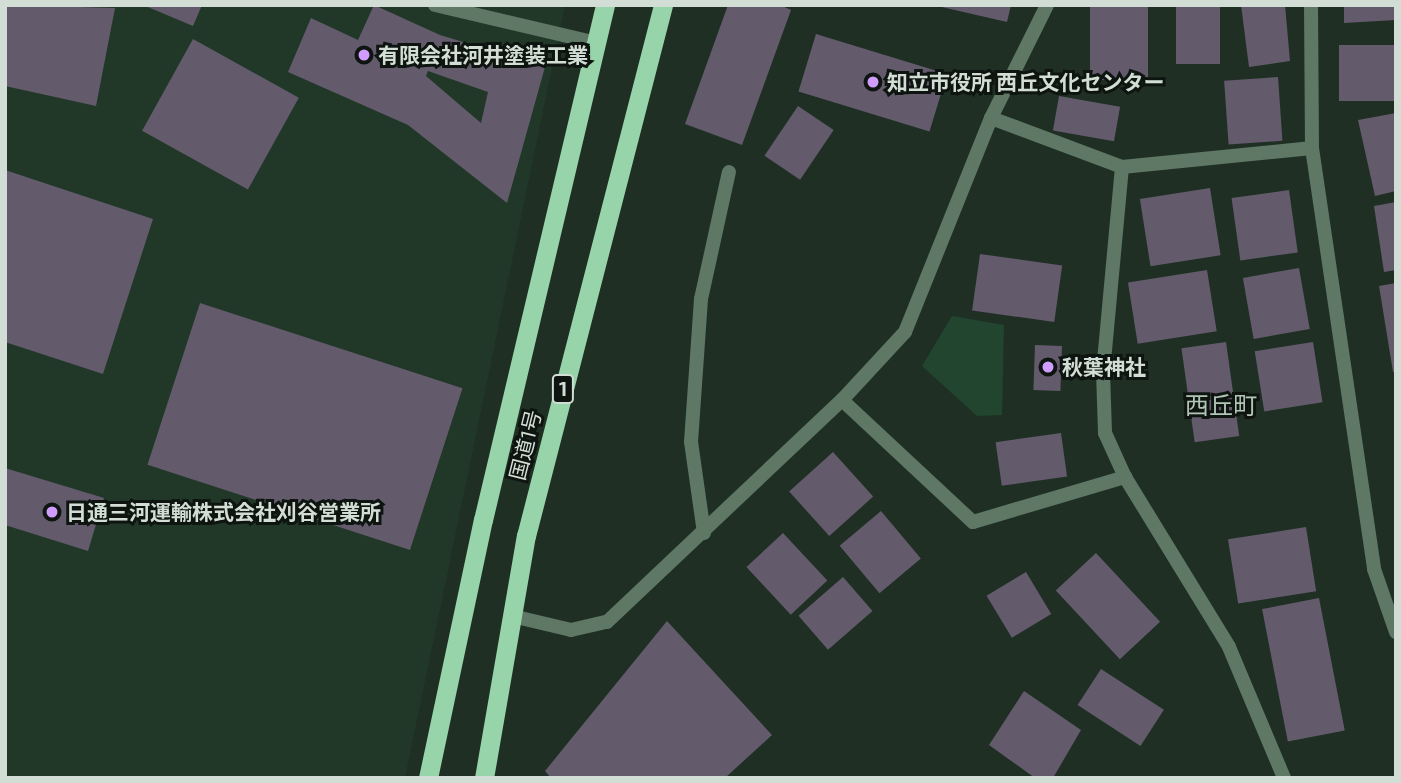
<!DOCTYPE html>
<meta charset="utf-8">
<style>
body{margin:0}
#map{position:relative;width:1401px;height:783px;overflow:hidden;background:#1f2f24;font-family:"Exo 2","Noto Sans JP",sans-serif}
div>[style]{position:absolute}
.built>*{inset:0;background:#213828}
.green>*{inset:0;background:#21452e}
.building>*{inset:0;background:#635a6c;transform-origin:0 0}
.minor>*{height:14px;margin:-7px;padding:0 7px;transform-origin:7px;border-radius:7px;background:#5e7865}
.trunk>*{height:19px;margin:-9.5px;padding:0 9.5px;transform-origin:9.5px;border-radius:9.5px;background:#98d4aa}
.dots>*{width:19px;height:19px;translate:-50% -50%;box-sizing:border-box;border:4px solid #0e1510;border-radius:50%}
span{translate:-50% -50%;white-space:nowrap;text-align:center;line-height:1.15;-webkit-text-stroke:6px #0e1510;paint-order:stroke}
.shield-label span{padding:2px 5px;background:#0e1510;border:2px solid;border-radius:5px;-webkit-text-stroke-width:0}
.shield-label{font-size:19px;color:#d2ddd5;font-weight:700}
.poi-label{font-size:21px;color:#d2ddd5;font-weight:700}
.left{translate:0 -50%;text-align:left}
.street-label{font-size:21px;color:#d2ddd5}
.quarter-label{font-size:24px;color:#b2c6b7}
.frame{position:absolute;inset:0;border:7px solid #d2ddd5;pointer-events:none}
</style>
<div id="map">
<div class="built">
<i style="clip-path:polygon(5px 5px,565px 5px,405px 778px,5px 778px)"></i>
</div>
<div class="green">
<i style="clip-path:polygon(952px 316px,1004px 325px,1002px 415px,977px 416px,922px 366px)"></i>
</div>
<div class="building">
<i style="clip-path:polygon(5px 5px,115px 8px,96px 106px,5px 86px)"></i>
<i style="clip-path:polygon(143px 5px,202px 5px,193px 26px)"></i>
<i style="clip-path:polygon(evenodd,374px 5px,440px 35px,545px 67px,507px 203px,408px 125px,288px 72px,311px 18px,358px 40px,374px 5px,428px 71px,488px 92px,481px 123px,426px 76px,428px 71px)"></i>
<i style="clip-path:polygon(728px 5px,780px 5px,791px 10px,742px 145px,685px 124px)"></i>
<i style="clip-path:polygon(933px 5px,1011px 5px,1007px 22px)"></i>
<i style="left:1090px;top:5px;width:58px;height:75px"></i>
<i style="left:1176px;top:5px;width:44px;height:59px"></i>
<i style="clip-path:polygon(1241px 5px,1285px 5px,1290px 61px,1249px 67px)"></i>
<i style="clip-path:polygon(1344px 5px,1396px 5px,1396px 20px,1344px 23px)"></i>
<i style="left:816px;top:34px;width:137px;height:60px;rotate:17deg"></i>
<i style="left:193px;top:39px;width:121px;height:105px;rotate:29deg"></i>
<i style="left:1396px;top:45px;width:56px;height:57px;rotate:90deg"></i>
<i style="left:1278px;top:77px;width:64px;height:54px;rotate:86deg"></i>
<i style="left:1059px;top:96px;width:62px;height:35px;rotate:10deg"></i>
<i style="left:798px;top:106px;width:43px;height:60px;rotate:34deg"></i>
<i style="clip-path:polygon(1396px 113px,1396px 191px,1375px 196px,1358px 120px)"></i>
<i style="clip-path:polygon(5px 170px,153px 219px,103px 374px,5px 342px)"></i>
<i style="left:1210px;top:188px;width:68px;height:71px;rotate:81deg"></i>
<i style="left:1289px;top:190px;width:63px;height:58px;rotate:82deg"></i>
<i style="clip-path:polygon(1396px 202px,1396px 270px,1384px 272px,1374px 206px)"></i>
<i style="left:980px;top:254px;width:83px;height:57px;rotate:8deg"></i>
<i style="left:1299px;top:268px;width:62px;height:57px;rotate:80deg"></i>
<i style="left:1207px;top:270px;width:62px;height:80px;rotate:81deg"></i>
<i style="clip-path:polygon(1396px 283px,1396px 372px,1393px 372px,1379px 286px)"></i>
<i style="left:200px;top:303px;width:276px;height:170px;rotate:18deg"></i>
<i style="left:1226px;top:342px;width:95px;height:45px;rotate:82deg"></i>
<i style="left:1313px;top:342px;width:61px;height:59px;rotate:81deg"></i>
<i style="left:1035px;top:345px;width:27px;height:45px;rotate:2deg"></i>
<i style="left:1061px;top:433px;width:44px;height:66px;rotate:82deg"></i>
<i style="left:833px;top:452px;width:60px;height:59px;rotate:48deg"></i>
<i style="clip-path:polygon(5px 468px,104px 498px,88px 551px,5px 525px)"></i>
<i style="left:881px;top:511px;width:62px;height:54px;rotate:50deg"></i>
<i style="left:1306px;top:527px;width:65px;height:79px;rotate:81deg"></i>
<i style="left:783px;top:533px;width:65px;height:50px;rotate:47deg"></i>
<i style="left:1096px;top:553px;width:94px;height:55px;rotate:47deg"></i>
<i style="left:1026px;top:572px;width:49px;height:46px;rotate:59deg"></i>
<i style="left:843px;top:577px;width:45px;height:59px;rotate:49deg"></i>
<i style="left:1319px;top:598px;width:135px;height:58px;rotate:79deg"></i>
<i style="clip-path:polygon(667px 621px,772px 735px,725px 778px,551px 778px,545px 771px)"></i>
<i style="left:1101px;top:669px;width:75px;height:43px;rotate:33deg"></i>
<i style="clip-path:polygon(1024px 691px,1081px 730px,1053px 778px,1035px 778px,989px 745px)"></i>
</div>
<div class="minor">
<i style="left:435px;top:5px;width:162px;rotate:13.2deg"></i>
<i style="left:1311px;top:5px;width:143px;rotate:89.6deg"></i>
<i style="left:1312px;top:148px;width:426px;rotate:81.6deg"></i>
<i style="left:1374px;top:569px;width:67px;rotate:70.8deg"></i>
<i style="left:991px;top:118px;width:140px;rotate:20.5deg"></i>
<i style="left:1122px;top:167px;width:206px;rotate:95.3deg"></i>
<i style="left:1103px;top:372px;width:61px;rotate:88.1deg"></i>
<i style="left:1105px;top:433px;width:48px;rotate:65.6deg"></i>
<i style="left:1125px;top:477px;width:199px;rotate:58.5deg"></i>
<i style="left:1229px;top:647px;width:142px;rotate:67.2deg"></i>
<i style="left:1122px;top:167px;width:191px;rotate:-5.7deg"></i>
<i style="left:842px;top:400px;width:179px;rotate:43deg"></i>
<i style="left:973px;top:522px;width:159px;rotate:-16.5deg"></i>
<i style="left:704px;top:533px;width:92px;rotate:-98.1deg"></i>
<i style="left:691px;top:442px;width:143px;rotate:-86deg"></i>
<i style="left:701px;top:299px;width:130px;rotate:-77.6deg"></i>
<i style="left:512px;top:616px;width:61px;rotate:13.3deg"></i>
<i style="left:571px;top:630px;width:37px;rotate:-13deg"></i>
<i style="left:607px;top:622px;width:323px;rotate:-43.4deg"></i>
<i style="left:842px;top:400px;width:93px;rotate:-47.2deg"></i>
<i style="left:905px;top:332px;width:231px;rotate:-68.1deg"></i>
<i style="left:991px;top:118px;width:126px;rotate:-63.6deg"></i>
</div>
<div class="trunk">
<i style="left:428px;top:778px;width:264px;rotate:-78deg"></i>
<i style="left:483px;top:520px;width:529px;rotate:-76.67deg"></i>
<i style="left:484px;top:778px;width:246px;rotate:-80.2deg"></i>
<i style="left:526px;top:536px;width:548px;rotate:-75.53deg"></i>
</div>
<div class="dots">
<i style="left:364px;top:55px;background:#d09dfe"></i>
<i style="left:873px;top:82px;background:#d09dfe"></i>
<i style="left:1048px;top:367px;background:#d09dfe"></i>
<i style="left:52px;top:512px;background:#d09dfe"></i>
</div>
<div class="shield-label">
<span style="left:563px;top:389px">1</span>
</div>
<div class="poi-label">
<span class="left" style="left:378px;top:55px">有限会社河井塗装工業</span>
<span class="left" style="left:887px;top:82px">知立市役所 西丘文化センター</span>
<span class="left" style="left:1062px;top:367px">秋葉神社</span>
<span class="left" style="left:66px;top:512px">日通三河運輸株式会社刈谷営業所</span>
</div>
<div class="street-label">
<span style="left:525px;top:445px;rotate:-76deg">国道1号</span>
</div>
<div class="quarter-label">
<span style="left:1221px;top:405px">西丘町</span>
</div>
<div class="frame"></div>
</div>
